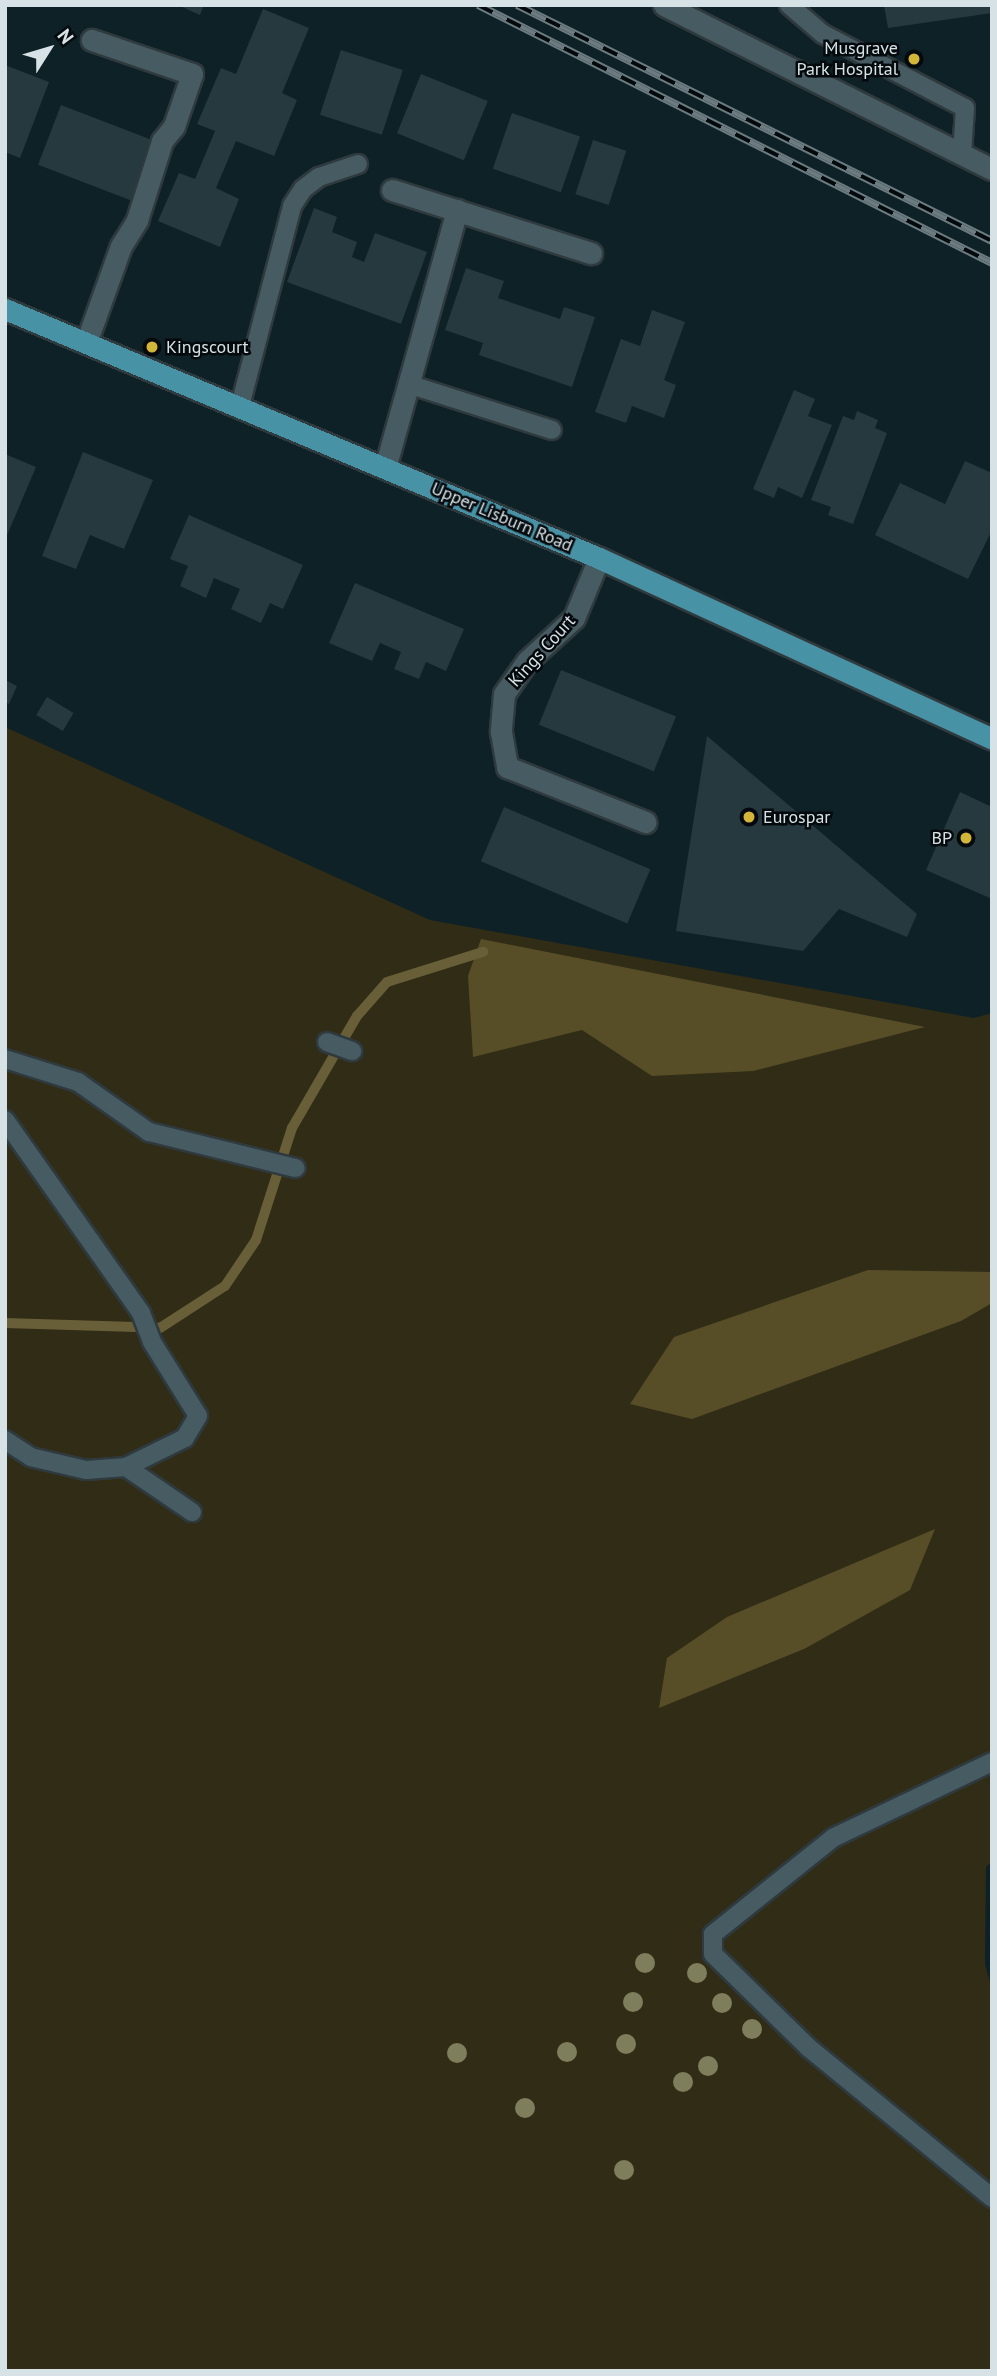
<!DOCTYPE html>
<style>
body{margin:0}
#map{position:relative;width:997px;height:2376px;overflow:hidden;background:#0e2126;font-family:"PT Sans",sans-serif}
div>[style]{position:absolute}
.green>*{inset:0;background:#312c16}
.forest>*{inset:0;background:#574e28}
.stream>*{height:10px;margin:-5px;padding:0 5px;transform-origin:5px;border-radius:5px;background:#685e38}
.building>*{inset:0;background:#26393f;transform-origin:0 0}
.roads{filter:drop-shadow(2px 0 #2f3a3e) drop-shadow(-2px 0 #2f3a3e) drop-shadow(0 2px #2f3a3e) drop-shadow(0 -2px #2f3a3e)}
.lane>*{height:18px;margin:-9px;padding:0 9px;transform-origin:9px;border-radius:9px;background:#475c62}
.street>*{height:21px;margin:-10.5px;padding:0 10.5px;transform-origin:10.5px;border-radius:10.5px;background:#475c62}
.primary>*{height:21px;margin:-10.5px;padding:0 10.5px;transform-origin:10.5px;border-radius:10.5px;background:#4892a5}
.rail>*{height:8px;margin-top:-4px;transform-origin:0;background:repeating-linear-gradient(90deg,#03090c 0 16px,#6c7b80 0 32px);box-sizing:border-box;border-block:2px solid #6c7b80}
.trees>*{width:20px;height:20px;margin:-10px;border-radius:50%;background:#7e7e5c}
.dots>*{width:19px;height:19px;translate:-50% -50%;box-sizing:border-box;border:4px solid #03090c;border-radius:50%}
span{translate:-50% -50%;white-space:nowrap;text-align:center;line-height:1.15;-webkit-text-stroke:5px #03090c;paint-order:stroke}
.poi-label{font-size:18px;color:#d7e2e6}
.right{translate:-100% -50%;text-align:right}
.left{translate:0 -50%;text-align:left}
.street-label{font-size:18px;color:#d7e2e6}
.frame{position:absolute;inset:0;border:7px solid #d7e2e6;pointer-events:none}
.north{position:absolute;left:14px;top:14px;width:70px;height:70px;-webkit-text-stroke:5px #03090c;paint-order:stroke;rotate:53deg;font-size:19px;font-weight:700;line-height:28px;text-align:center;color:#d7e2e6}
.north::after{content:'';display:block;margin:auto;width:24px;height:32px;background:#d7e2e6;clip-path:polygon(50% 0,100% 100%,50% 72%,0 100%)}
</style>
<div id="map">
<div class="green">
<i style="clip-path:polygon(5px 727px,430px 920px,974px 1018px,992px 1013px,992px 1861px,986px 1867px,985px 1964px,992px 1990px,992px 2371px,5px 2371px)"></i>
</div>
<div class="forest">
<i style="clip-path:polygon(481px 939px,925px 1027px,753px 1071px,652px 1076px,582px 1030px,473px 1057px,468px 976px)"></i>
<i style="clip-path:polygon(868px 1270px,992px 1272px,992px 1303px,961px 1321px,692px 1419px,630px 1404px,674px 1337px)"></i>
<i style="clip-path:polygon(935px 1529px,910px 1590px,804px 1649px,659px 1708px,667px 1658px,727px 1617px)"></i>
</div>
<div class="stream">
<i style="left:5px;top:1323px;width:155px;rotate:1.8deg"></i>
<i style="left:160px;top:1328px;width:77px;rotate:-32.9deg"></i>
<i style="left:225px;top:1286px;width:55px;rotate:-56deg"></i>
<i style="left:256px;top:1240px;width:118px;rotate:-72.2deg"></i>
<i style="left:292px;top:1128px;width:129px;rotate:-59.9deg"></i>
<i style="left:357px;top:1016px;width:45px;rotate:-48.6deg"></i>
<i style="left:387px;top:982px;width:101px;rotate:-17.4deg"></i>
</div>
<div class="building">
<i style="clip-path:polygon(178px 5px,204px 5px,200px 15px)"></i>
<i style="clip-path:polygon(884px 5px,992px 5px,992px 13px,888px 28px)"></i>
<i style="clip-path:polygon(263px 9px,309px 28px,282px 93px,297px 100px,274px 156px,236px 141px,216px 188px,239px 199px,220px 247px,158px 221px,179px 173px,195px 179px,215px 131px,197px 124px,221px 68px,236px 74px)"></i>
<i style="left:341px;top:50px;width:65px;height:68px;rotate:18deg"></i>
<i style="clip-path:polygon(5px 65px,49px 82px,20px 158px,5px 152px)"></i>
<i style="left:421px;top:74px;width:72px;height:64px;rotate:22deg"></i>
<i style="left:61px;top:105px;width:99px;height:64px;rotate:21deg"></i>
<i style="left:512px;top:113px;width:72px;height:59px;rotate:19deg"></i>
<i style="left:593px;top:140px;width:35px;height:57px;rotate:18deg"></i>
<i style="clip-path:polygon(314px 208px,337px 217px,332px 232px,357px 242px,352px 257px,364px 262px,375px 233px,427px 252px,401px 324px,287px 282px)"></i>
<i style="clip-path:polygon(466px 268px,504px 281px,498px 298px,560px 319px,564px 307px,595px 317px,572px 387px,479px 355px,483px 343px,445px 330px)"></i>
<i style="clip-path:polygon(652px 310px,685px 322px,664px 380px,676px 385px,664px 418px,632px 406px,626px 423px,595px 412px,621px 339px,640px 346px)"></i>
<i style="clip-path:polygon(794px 390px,815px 399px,808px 416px,832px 425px,802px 498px,778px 487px,774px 498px,753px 489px)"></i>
<i style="clip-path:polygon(857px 411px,878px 420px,875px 428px,887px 433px,853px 524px,828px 515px,831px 507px,811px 500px,843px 416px,854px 420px)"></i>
<i style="clip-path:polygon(83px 452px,153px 480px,124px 549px,90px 535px,76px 569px,42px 556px)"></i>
<i style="clip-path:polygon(5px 454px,36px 467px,5px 540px)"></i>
<i style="clip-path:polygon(965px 461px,992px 473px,992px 530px,968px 579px,875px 535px,900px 483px,945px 504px)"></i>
<i style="clip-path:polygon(189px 515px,303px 565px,283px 609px,270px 603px,261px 623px,231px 609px,240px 589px,214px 578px,206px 598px,180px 586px,188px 566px,170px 559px)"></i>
<i style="clip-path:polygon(355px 583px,464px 629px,446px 671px,426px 662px,419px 679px,394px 669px,401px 652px,380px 643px,372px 661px,329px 643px)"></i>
<i style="left:561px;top:670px;width:124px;height:59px;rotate:22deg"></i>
<i style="clip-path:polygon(5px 680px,17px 686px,9px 704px,5px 702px)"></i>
<i style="left:47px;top:697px;width:31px;height:21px;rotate:31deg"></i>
<i style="clip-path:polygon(707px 736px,917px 914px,907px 937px,839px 909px,803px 951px,676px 931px)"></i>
<i style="clip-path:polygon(960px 792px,992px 807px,992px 899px,926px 870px)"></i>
<i style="left:504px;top:807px;width:159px;height:59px;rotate:23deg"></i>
</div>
<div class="roads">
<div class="lane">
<i style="left:789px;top:5px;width:45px;rotate:40.5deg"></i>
<i style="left:823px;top:34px;width:160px;rotate:27.5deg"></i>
<i style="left:965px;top:108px;width:47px;rotate:93.7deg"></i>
<i style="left:408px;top:384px;width:151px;rotate:17.7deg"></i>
<i style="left:240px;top:406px;width:207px;rotate:-75.4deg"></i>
<i style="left:292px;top:206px;width:20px;rotate:-57deg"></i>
<i style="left:303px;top:189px;width:20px;rotate:-37deg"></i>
<i style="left:319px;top:177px;width:41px;rotate:-18.4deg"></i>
<i style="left:327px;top:1042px;width:27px;rotate:20deg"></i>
<i style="left:5px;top:1059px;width:77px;rotate:17.5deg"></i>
<i style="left:78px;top:1082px;width:87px;rotate:35.2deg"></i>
<i style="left:149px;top:1132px;width:151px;rotate:13.8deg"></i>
<i style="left:5px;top:1120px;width:236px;rotate:54.8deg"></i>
<i style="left:141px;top:1313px;width:31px;rotate:69deg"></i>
<i style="left:152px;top:1342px;width:87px;rotate:58.1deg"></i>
<i style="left:198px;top:1416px;width:26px;rotate:121deg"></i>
<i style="left:185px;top:1438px;width:66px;rotate:153.8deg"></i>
<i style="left:126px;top:1467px;width:40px;rotate:175.7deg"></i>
<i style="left:86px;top:1470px;width:57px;rotate:-166.7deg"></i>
<i style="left:31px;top:1457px;width:31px;rotate:-147deg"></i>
<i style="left:126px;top:1467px;width:80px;rotate:34.3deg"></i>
<i style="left:992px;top:1762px;width:176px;rotate:154.5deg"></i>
<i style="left:833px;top:1838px;width:154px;rotate:141.3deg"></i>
<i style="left:713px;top:1934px;width:20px;rotate:90deg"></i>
<i style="left:713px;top:1954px;width:134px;rotate:44.4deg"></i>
<i style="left:809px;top:2048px;width:237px;rotate:39.3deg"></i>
</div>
<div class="street">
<i style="left:664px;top:5px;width:367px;rotate:26.6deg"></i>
<i style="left:392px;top:190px;width:209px;rotate:17.6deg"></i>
<i style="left:86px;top:343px;width:103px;rotate:-70.2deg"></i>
<i style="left:121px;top:246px;width:31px;rotate:-58deg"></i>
<i style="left:137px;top:220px;width:83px;rotate:-72.4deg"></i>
<i style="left:162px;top:141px;width:19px;rotate:-51deg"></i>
<i style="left:174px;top:126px;width:55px;rotate:-70.9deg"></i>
<i style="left:192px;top:74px;width:106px;rotate:-161.2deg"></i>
<i style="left:385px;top:468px;width:268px;rotate:-74.4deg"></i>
<i style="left:599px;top:558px;width:65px;rotate:112.6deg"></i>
<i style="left:574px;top:618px;width:64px;rotate:137.5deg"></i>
<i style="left:527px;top:661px;width:40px;rotate:124.9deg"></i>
<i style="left:504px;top:694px;width:38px;rotate:95deg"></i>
<i style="left:501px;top:732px;width:36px;rotate:80deg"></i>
<i style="left:507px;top:767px;width:149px;rotate:21.7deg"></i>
</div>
<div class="primary">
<i style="left:5px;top:309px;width:644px;rotate:22.74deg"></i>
<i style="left:599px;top:558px;width:433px;rotate:24.7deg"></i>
</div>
</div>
<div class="rail">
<i style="left:478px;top:5px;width:575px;rotate:26.65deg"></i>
<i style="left:517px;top:5px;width:530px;rotate:26.42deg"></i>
</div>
<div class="trees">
<i style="left:645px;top:1963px"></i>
<i style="left:697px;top:1973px"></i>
<i style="left:633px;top:2002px"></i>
<i style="left:722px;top:2003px"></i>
<i style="left:752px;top:2029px"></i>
<i style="left:626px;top:2044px"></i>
<i style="left:567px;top:2052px"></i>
<i style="left:457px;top:2053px"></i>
<i style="left:708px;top:2066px"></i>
<i style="left:683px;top:2082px"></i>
<i style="left:525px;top:2108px"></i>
<i style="left:624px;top:2170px"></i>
</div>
<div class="dots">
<i style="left:914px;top:59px;background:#d3b635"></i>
<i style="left:152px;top:347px;background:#d3b635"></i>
<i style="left:749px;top:817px;background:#d3b635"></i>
<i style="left:966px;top:838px;background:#d3b635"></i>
</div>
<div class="poi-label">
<span class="right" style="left:898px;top:59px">Musgrave<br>Park Hospital</span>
<span class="left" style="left:166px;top:347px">Kingscourt</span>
<span class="left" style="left:763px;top:817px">Eurospar</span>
<span class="right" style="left:952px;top:838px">BP</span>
</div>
<div class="street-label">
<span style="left:502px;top:517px;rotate:23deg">Upper Lisburn Road</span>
<span style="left:542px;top:651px;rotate:-48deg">Kings Court</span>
</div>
<div class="frame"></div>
<div class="north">N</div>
</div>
